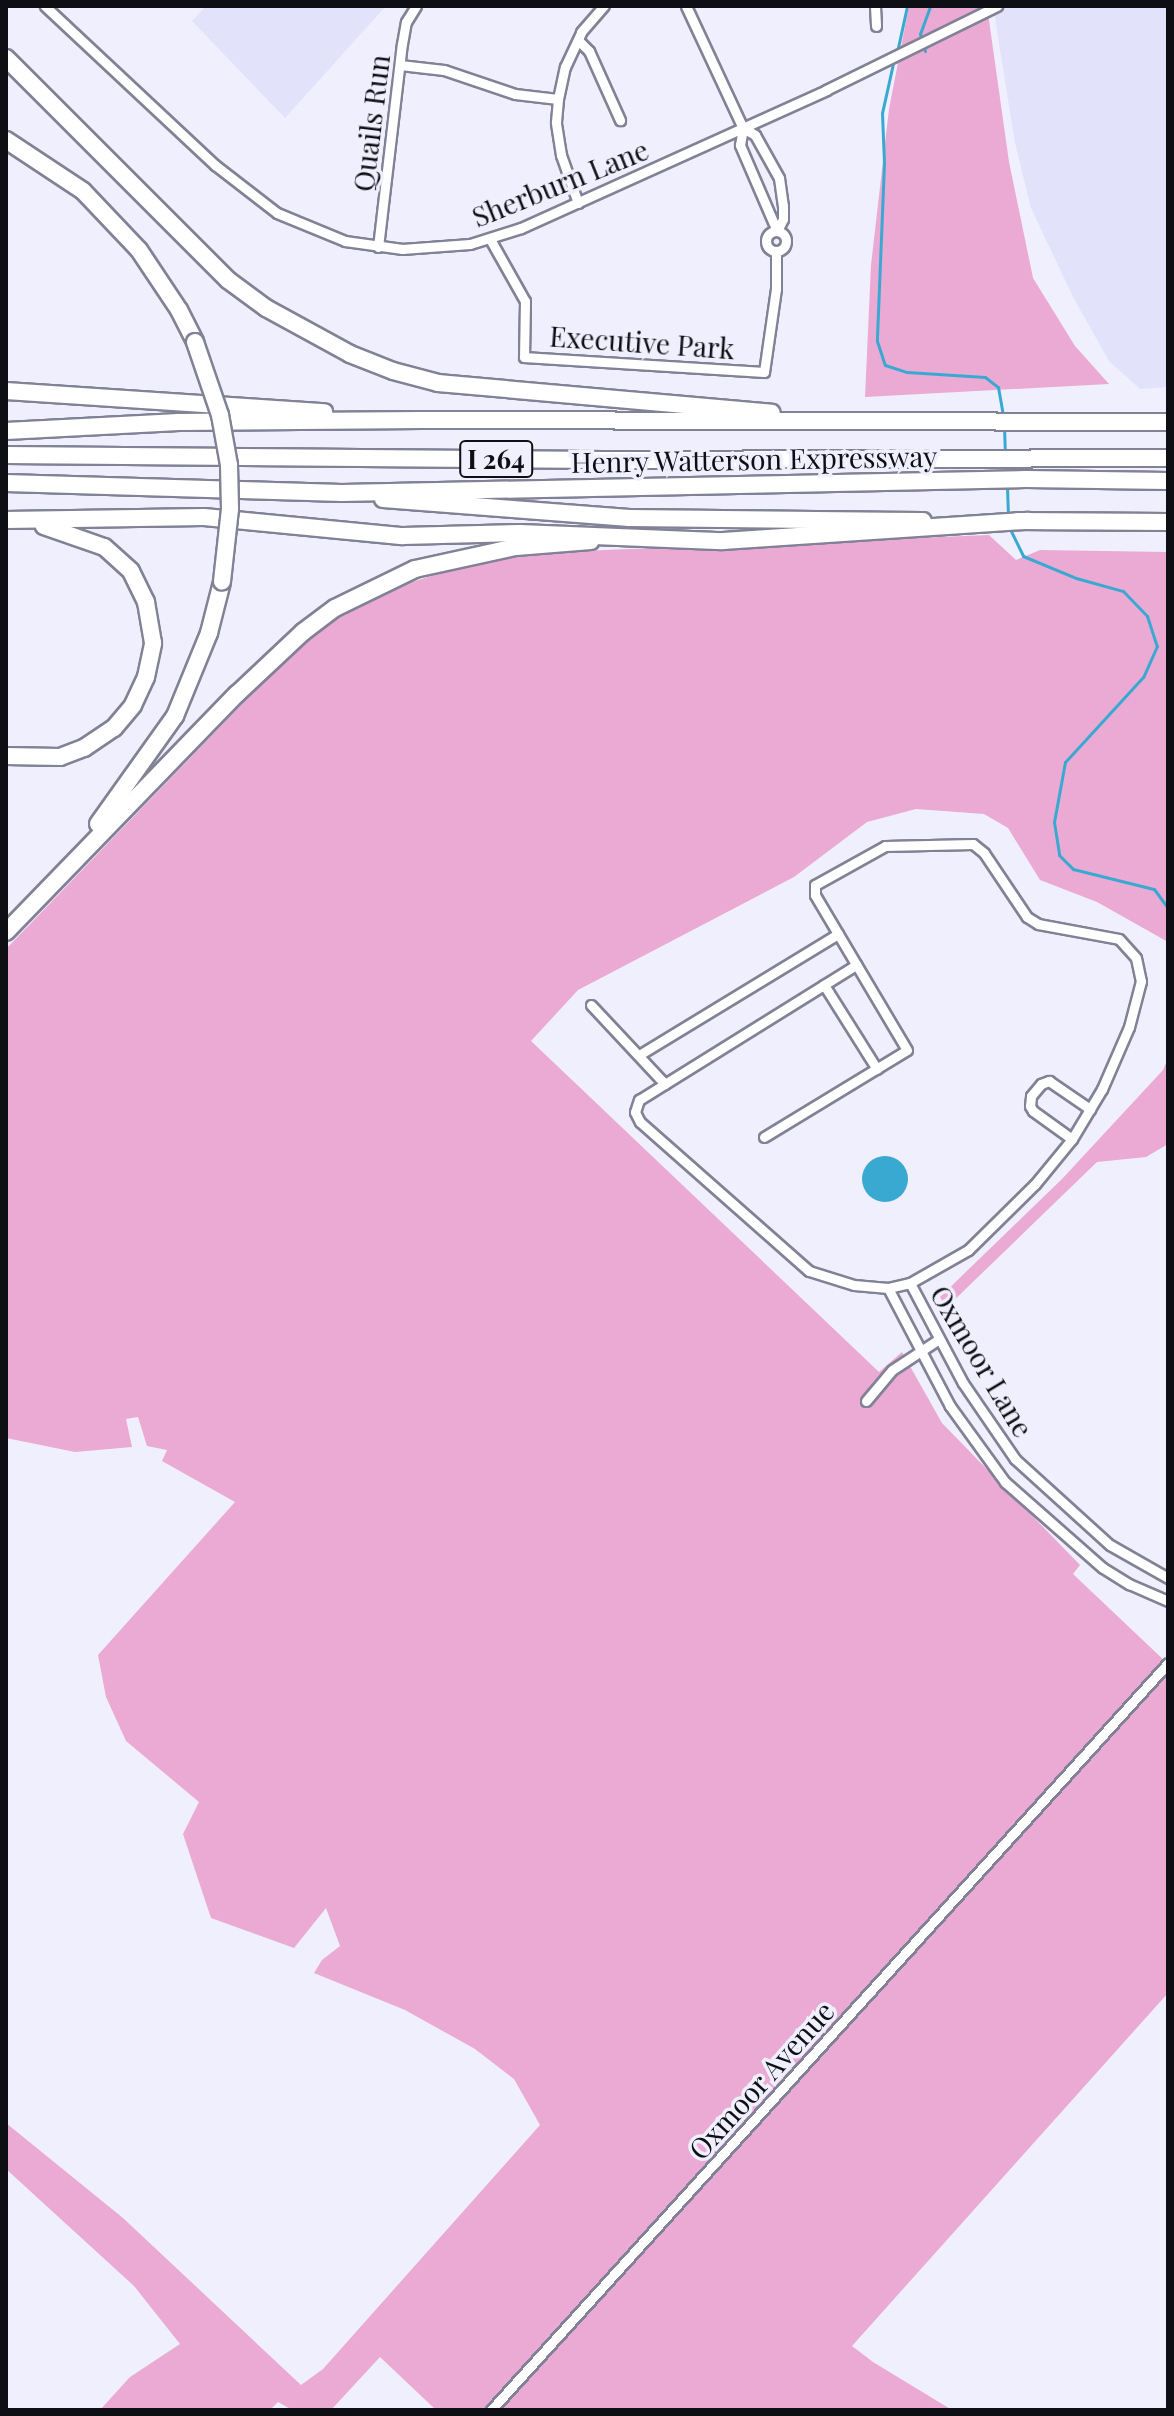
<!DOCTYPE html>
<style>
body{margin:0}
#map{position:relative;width:1174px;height:2416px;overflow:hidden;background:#efeffd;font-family:"Playfair Display",serif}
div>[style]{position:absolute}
.built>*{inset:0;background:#e2e3fb}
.green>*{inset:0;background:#ebaad3}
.water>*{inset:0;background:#3aa9d2}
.round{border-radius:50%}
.stream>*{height:3px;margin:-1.5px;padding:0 1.5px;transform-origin:1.5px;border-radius:1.5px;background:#3aa9d2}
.roads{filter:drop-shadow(2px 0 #828296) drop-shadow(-2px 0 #828296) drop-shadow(0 2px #828296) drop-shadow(0 -2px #828296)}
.street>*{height:9px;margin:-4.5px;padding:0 4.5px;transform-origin:4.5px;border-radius:4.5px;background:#fff}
.street>.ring{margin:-4.5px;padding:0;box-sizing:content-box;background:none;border:9px solid #fff;border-radius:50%}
.highway>*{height:16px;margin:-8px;padding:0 8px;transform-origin:8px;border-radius:8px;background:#fff}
.bridges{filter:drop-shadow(2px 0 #828296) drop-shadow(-2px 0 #828296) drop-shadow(0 2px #828296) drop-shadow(0 -2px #828296)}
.highway-bridge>*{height:16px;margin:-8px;padding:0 8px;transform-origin:8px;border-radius:8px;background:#fff}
span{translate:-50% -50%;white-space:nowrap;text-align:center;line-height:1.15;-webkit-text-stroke:7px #efeffd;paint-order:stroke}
.shield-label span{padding:2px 6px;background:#efeffd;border:2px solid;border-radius:6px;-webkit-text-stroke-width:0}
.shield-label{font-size:26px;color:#0e0e15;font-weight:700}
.street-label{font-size:28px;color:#0e0e15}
.frame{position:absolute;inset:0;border:8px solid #0e0e15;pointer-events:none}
</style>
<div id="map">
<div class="built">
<i style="clip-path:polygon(206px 6px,386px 6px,285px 118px,192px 21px)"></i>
<i style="clip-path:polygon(993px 6px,1168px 6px,1168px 387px,1140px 389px,1109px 361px,1073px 297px,1031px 208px,1015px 143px)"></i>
</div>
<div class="green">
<i style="clip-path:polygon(909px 6px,987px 6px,1009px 162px,1033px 278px,1075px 346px,1109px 384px,865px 397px,871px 265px,889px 109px)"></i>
<i style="clip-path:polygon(989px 535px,1016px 560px,1040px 550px,1168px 552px,1168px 942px,1097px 902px,1040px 880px,1008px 828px,984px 814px,916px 809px,867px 822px,794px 877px,578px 990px,531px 1041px,879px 1372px,902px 1352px,942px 1423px,1080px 1565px,1073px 1574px,1168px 1664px,1168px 1993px,852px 2346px,873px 2362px,952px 2410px,436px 2410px,380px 2357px,331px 2410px,292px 2410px,278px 2402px,270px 2410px,100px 2410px,130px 2377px,180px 2344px,134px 2286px,6px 2169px,6px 2123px,123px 2218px,301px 2385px,323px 2369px,540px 2125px,514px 2079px,475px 2049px,405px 2010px,314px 1973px,322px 1960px,340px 1946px,326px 1908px,294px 1948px,211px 1918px,183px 1834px,199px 1802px,126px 1741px,106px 1697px,98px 1655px,235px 1502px,162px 1461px,167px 1450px,147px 1446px,138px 1417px,126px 1419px,132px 1447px,75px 1452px,6px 1438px,6px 949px,297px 647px,352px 609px,400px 586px,478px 561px,529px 553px)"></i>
<i style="clip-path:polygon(1168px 1058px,1168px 1144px,1146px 1157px,1097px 1162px,946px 1308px,940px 1297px,1062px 1179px,1163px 1070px)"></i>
</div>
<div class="water">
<i class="round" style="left:862px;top:1156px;width:46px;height:46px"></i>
</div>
<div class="stream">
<i style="left:925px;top:51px;width:18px;rotate:-106deg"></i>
<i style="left:920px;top:34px;width:30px;rotate:-70deg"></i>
<i style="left:897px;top:52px;width:47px;rotate:-77.7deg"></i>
<i style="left:894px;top:59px;width:55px;rotate:102.5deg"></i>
<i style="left:882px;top:113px;width:50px;rotate:87.7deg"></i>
<i style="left:884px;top:163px;width:178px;rotate:92.3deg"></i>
<i style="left:877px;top:341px;width:25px;rotate:72deg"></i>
<i style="left:885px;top:365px;width:23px;rotate:18deg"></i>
<i style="left:907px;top:372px;width:78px;rotate:3.7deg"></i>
<i style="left:985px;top:377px;width:16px;rotate:38deg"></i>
<i style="left:998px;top:387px;width:28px;rotate:80deg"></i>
<i style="left:1004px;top:427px;width:24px;rotate:88deg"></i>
<i style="left:1007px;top:487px;width:28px;rotate:88deg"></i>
<i style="left:1009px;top:527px;width:32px;rotate:64deg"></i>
<i style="left:1023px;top:556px;width:57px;rotate:22.5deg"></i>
<i style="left:1076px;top:578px;width:49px;rotate:15.5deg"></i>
<i style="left:1123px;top:591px;width:35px;rotate:46deg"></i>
<i style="left:1147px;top:616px;width:32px;rotate:72deg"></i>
<i style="left:1157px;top:646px;width:34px;rotate:114deg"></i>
<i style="left:1143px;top:677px;width:115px;rotate:132.5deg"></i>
<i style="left:1065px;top:762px;width:61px;rotate:100.4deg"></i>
<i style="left:1054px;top:822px;width:33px;rotate:81deg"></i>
<i style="left:1059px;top:855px;width:20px;rotate:45deg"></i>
<i style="left:1073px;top:869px;width:83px;rotate:13.9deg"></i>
<i style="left:1154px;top:889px;width:24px;rotate:54deg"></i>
</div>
<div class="roads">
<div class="street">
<i style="left:45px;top:6px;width:233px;rotate:43.1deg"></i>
<i style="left:215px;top:165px;width:78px;rotate:37.7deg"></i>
<i style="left:277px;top:213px;width:74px;rotate:22.4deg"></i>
<i style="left:345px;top:241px;width:58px;rotate:8deg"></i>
<i style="left:402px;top:249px;width:68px;rotate:-4.2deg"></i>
<i style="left:470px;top:244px;width:53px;rotate:-17.4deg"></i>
<i style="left:521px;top:228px;width:335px;rotate:-24.3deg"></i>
<i style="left:826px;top:90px;width:191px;rotate:-26.2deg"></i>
<i style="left:686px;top:6px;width:135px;rotate:65deg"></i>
<i style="left:875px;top:6px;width:20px;rotate:87deg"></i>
<i style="left:578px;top:40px;width:16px;rotate:45deg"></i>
<i style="left:589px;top:51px;width:76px;rotate:65.8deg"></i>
<i style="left:400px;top:65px;width:44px;rotate:6.5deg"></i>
<i style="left:444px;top:70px;width:75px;rotate:18.7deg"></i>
<i style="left:515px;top:94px;width:43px;rotate:6.6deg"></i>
<i style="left:743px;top:128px;width:14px;rotate:30deg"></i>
<i style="left:755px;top:135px;width:49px;rotate:60.8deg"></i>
<i style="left:779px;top:178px;width:28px;rotate:82deg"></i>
<i style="left:783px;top:206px;width:13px;rotate:90deg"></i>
<i style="left:783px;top:219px;width:13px;rotate:117deg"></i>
<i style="left:777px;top:231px;width:94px;rotate:-113.3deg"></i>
<i style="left:740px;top:145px;width:17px;rotate:-80deg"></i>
<i style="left:578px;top:203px;width:51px;rotate:-109.5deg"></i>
<i style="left:561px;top:155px;width:33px;rotate:-99deg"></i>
<i style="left:556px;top:122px;width:23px;rotate:-85deg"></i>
<i style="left:558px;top:99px;width:33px;rotate:-78deg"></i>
<i style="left:565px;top:67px;width:38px;rotate:-65deg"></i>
<i style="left:581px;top:32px;width:35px;rotate:-49deg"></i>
<i class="ring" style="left:766px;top:231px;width:11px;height:11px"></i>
<i style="left:490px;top:239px;width:71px;rotate:60.6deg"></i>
<i style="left:525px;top:301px;width:56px;rotate:91deg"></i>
<i style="left:524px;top:357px;width:240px;rotate:3.6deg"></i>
<i style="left:764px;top:372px;width:84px;rotate:-81.8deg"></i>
<i style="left:776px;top:289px;width:38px;rotate:-90deg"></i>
<i style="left:378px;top:247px;width:204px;rotate:-83.3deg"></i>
<i style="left:402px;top:44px;width:22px;rotate:-80deg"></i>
<i style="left:406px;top:22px;width:19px;rotate:-58deg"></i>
<i style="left:824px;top:985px;width:99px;rotate:57.8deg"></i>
<i style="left:591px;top:1005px;width:108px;rotate:46.9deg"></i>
<i style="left:639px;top:1055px;width:233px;rotate:-31.3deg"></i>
<i style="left:764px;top:1137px;width:167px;rotate:-31.3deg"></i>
<i style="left:907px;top:1050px;width:180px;rotate:-120.7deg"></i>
<i style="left:815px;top:895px;width:10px;rotate:-90deg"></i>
<i style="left:815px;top:885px;width:80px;rotate:-29.1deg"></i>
<i style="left:885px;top:846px;width:88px;rotate:-1.3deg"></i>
<i style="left:973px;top:844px;width:14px;rotate:39deg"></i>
<i style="left:984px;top:853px;width:77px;rotate:56.1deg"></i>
<i style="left:1027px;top:917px;width:13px;rotate:32deg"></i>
<i style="left:1038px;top:924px;width:82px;rotate:10.5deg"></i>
<i style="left:1119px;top:939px;width:25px;rotate:48deg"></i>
<i style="left:1136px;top:958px;width:24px;rotate:78deg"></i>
<i style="left:1141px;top:981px;width:48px;rotate:104.6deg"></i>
<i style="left:1129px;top:1027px;width:68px;rotate:113.5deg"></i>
<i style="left:1102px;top:1089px;width:58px;rotate:121deg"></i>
<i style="left:1072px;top:1139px;width:58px;rotate:129.4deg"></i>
<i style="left:1035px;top:1184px;width:94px;rotate:135.4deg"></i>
<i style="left:968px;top:1250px;width:67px;rotate:150.4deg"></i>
<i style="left:910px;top:1283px;width:23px;rotate:167deg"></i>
<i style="left:888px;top:1288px;width:34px;rotate:-175deg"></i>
<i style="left:854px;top:1285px;width:47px;rotate:-162.7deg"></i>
<i style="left:809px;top:1271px;width:225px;rotate:-138.6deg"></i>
<i style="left:640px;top:1122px;width:11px;rotate:-117deg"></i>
<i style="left:635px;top:1112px;width:13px;rotate:-72deg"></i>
<i style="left:639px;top:1100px;width:256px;rotate:-31.9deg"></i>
<i style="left:1072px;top:1139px;width:48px;rotate:-144.3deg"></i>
<i style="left:1033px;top:1111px;width:6px;rotate:-121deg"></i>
<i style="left:1030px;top:1106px;width:10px;rotate:-84deg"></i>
<i style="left:1031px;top:1096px;width:16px;rotate:-50deg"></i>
<i style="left:1041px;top:1084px;width:9px;rotate:-21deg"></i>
<i style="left:1049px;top:1081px;width:50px;rotate:34.3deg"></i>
<i style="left:910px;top:1283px;width:113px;rotate:62.1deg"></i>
<i style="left:963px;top:1383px;width:92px;rotate:55.6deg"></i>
<i style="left:1015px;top:1459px;width:128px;rotate:42.2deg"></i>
<i style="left:1110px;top:1545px;width:67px;rotate:29.6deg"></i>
<i style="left:888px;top:1288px;width:133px;rotate:62.3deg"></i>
<i style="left:950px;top:1406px;width:94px;rotate:54.1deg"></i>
<i style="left:1005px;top:1482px;width:130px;rotate:41.3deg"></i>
<i style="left:1103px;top:1568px;width:31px;rotate:32deg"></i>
<i style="left:1129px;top:1584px;width:43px;rotate:23.6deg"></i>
<i style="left:866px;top:1401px;width:40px;rotate:-50deg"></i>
<i style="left:892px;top:1370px;width:56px;rotate:-33.4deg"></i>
<i style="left:491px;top:2410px;width:1008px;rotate:-47.81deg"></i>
</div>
<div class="highway">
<i style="left:6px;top:58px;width:314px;rotate:45deg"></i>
<i style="left:228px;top:280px;width:47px;rotate:36.4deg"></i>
<i style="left:266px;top:308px;width:96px;rotate:28.7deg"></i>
<i style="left:350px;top:354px;width:46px;rotate:21.6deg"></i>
<i style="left:393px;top:371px;width:47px;rotate:14.9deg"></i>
<i style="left:438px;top:383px;width:335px;rotate:5.1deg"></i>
<i style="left:6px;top:140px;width:92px;rotate:33.5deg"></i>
<i style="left:83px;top:191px;width:81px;rotate:46.5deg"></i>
<i style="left:139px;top:250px;width:72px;rotate:56.3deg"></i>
<i style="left:179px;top:310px;width:36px;rotate:63deg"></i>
<i style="left:6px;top:391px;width:319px;rotate:3.8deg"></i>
<i style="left:6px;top:431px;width:173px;rotate:-3deg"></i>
<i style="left:179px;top:422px;width:242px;rotate:-0.5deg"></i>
<i style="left:421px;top:420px;width:747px;rotate:0.15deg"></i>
<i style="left:6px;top:455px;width:598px;rotate:0.48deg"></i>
<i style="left:604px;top:460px;width:564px;rotate:-0.2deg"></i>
<i style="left:6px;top:483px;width:336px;rotate:1.7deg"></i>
<i style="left:342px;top:493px;width:684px;rotate:-1.17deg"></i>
<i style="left:1026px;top:479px;width:142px;rotate:0.8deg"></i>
<i style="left:383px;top:499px;width:247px;rotate:4.4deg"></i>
<i style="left:629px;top:518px;width:294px;rotate:0.6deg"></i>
<i style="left:6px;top:520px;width:198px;rotate:-0.9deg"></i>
<i style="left:204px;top:517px;width:200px;rotate:5.5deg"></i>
<i style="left:403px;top:536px;width:117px;rotate:-1.5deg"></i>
<i style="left:520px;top:533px;width:203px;rotate:2.3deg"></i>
<i style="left:723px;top:541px;width:306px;rotate:-3.8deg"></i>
<i style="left:1018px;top:521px;width:150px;rotate:0.4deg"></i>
<i style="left:6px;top:756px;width:54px;rotate:1.1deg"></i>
<i style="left:60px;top:757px;width:26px;rotate:-21deg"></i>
<i style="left:84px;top:748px;width:36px;rotate:-34deg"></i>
<i style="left:114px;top:728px;width:30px;rotate:-50deg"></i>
<i style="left:133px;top:705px;width:31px;rotate:-65deg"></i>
<i style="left:146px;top:677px;width:35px;rotate:-78deg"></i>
<i style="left:153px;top:643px;width:42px;rotate:-99.7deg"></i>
<i style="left:146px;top:602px;width:34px;rotate:-116deg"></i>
<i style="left:131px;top:571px;width:36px;rotate:-138deg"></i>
<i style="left:104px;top:547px;width:64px;rotate:-160.7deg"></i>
<i style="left:98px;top:824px;width:133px;rotate:-54.5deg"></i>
<i style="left:175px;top:716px;width:90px;rotate:-67.7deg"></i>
<i style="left:209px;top:633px;width:53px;rotate:-75.7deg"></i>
<i style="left:6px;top:932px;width:332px;rotate:-45.9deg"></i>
<i style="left:237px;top:694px;width:91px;rotate:-43.2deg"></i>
<i style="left:303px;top:632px;width:40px;rotate:-37deg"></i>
<i style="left:335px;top:608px;width:89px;rotate:-26deg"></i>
<i style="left:415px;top:569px;width:103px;rotate:-12.3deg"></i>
<i style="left:516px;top:547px;width:75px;rotate:-4.6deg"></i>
</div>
</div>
<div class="bridges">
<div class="highway-bridge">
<i style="left:195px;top:342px;width:77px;rotate:71.1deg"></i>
<i style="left:220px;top:415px;width:51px;rotate:79.8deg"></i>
<i style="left:229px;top:465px;width:44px;rotate:88.7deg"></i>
<i style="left:230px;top:509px;width:73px;rotate:96.3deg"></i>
</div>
</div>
<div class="shield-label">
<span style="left:496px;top:459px">I 264</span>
</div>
<div class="street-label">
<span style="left:371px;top:123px;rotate:-83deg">Quails Run</span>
<span style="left:560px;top:183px;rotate:-22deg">Sherburn Lane</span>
<span style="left:642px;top:342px;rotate:4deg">Executive Park</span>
<span style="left:754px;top:459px;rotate:-1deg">Henry Watterson Expressway</span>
<span style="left:982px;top:1361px;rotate:59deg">Oxmoor Lane</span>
<span style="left:761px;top:2080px;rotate:-48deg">Oxmoor Avenue</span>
</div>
<div class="frame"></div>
</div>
